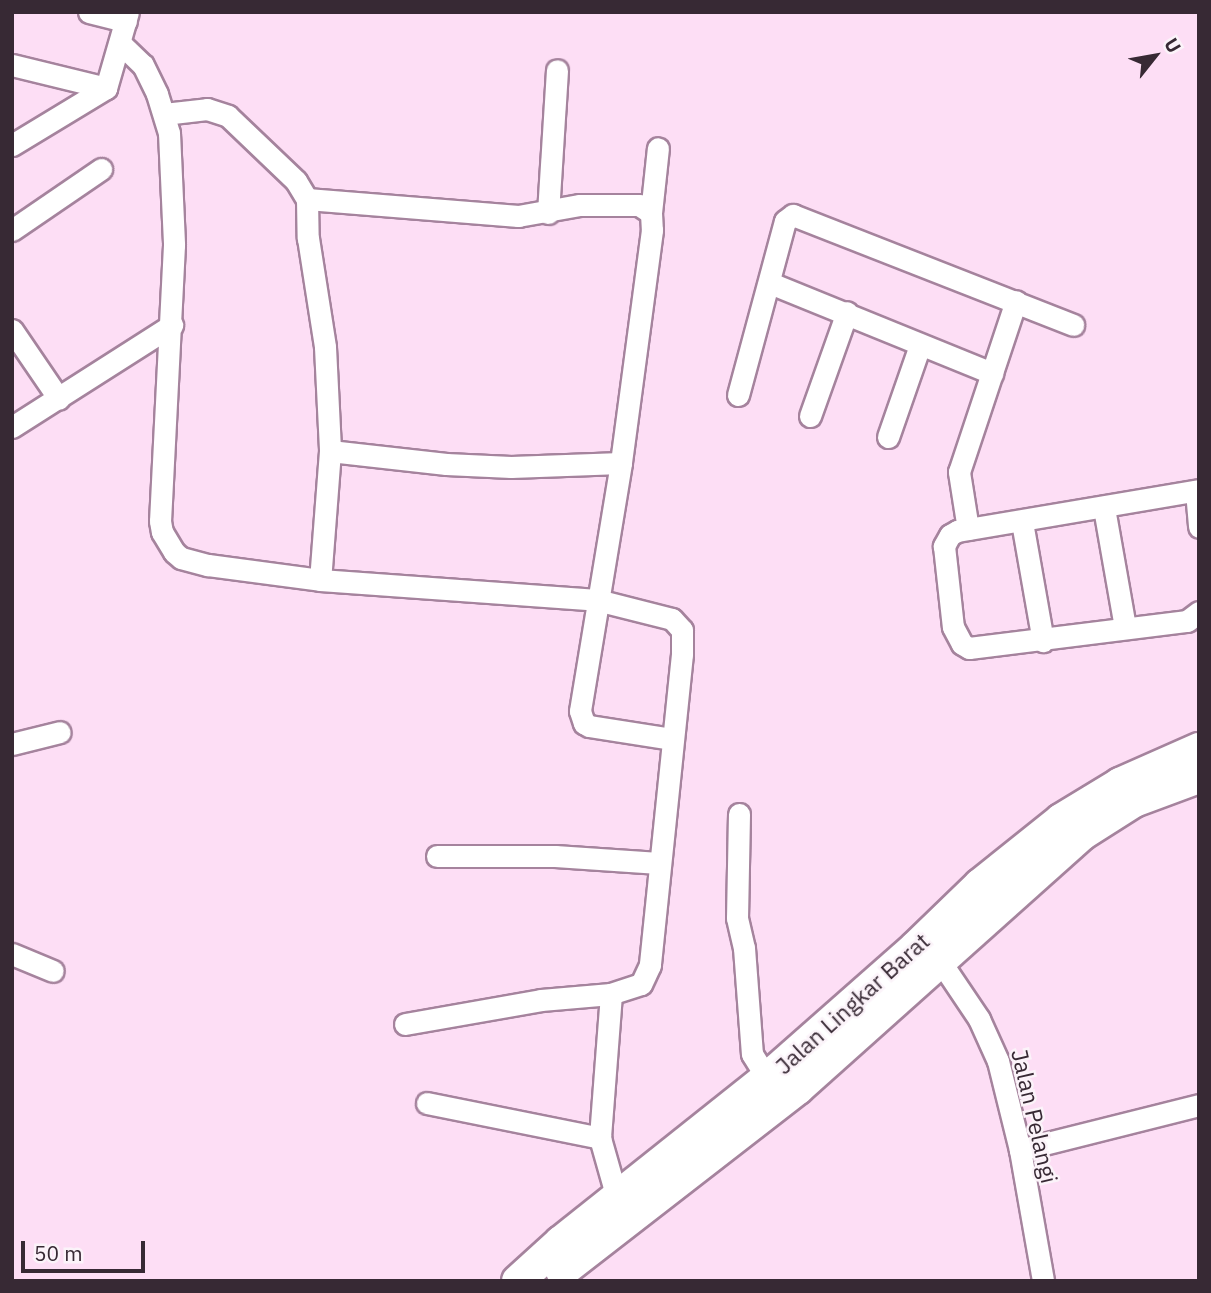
<!DOCTYPE html>
<style>
body{margin:0}
#map{position:relative;width:1211px;height:1293px;overflow:hidden;background:#fddef5;font-family:"IBM Plex Sans",sans-serif}
div>[style]{position:absolute}
.roads{filter:drop-shadow(2px 0 #a5839d) drop-shadow(-2px 0 #a5839d) drop-shadow(0 2px #a5839d) drop-shadow(0 -2px #a5839d)}
.minor>*{height:21px;margin:-10.5px;padding:0 10.5px;transform-origin:10.5px;border-radius:10.5px;background:#fff}
.highway>*{height:32px;margin:-16px;padding:0 16px;transform-origin:16px;border-radius:16px;background:#fff}
span{translate:-50% -50%;white-space:nowrap;text-align:center;line-height:1.15;-webkit-text-stroke:5px #fbf3f9;paint-order:stroke}
.street-label{font-size:23px;color:#372934}
.frame{position:absolute;inset:0;border:14px solid #372934;pointer-events:none}
.north{position:absolute;left:1120px;top:21px;width:70px;height:70px;-webkit-text-stroke:5px #fbf3f9;paint-order:stroke;rotate:59deg;font-size:19px;font-weight:700;line-height:28px;text-align:center;color:#372934}
.north::after{content:'';display:block;margin:auto;width:24px;height:32px;background:#372934;clip-path:polygon(50% 0,100% 100%,50% 72%,0 100%)}
.scale{position:absolute;left:21px;top:1241px;width:124px;height:32px;box-sizing:border-box;border:4px solid #372934;border-top:0;padding-left:9px;font-size:21px;line-height:24px;white-space:nowrap;color:#372934;-webkit-text-stroke:5px #fbf3f9;paint-order:stroke}
</style>
<div id="map">
<div class="roads">
<div class="minor">
<i style="left:89px;top:12px;width:38px;rotate:14deg"></i>
<i style="left:121px;top:44px;width:30px;rotate:44deg"></i>
<i style="left:143px;top:65px;width:32px;rotate:64deg"></i>
<i style="left:157px;top:94px;width:41px;rotate:72.9deg"></i>
<i style="left:169px;top:133px;width:112px;rotate:87.4deg"></i>
<i style="left:174px;top:245px;width:276px;rotate:92.9deg"></i>
<i style="left:160px;top:521px;width:11px;rotate:80deg"></i>
<i style="left:162px;top:532px;width:23px;rotate:59deg"></i>
<i style="left:174px;top:552px;width:9px;rotate:41deg"></i>
<i style="left:181px;top:558px;width:28px;rotate:15deg"></i>
<i style="left:208px;top:565px;width:113px;rotate:7.6deg"></i>
<i style="left:320px;top:580px;width:278px;rotate:4.1deg"></i>
<i style="left:597px;top:600px;width:77px;rotate:14.2deg"></i>
<i style="left:672px;top:619px;width:15px;rotate:48deg"></i>
<i style="left:682px;top:630px;width:24px;rotate:90deg"></i>
<i style="left:682px;top:654px;width:313px;rotate:95.9deg"></i>
<i style="left:650px;top:965px;width:21px;rotate:115deg"></i>
<i style="left:641px;top:984px;width:32px;rotate:162deg"></i>
<i style="left:611px;top:994px;width:144px;rotate:94.4deg"></i>
<i style="left:600px;top:1138px;width:62px;rotate:74.2deg"></i>
<i style="left:12px;top:65px;width:97px;rotate:13.7deg"></i>
<i style="left:164px;top:114px;width:43px;rotate:-6.6deg"></i>
<i style="left:207px;top:109px;width:22px;rotate:18deg"></i>
<i style="left:228px;top:116px;width:94px;rotate:43.7deg"></i>
<i style="left:296px;top:181px;width:21px;rotate:59deg"></i>
<i style="left:307px;top:199px;width:39px;rotate:89deg"></i>
<i style="left:308px;top:238px;width:110px;rotate:81.1deg"></i>
<i style="left:325px;top:347px;width:104px;rotate:87.2deg"></i>
<i style="left:330px;top:451px;width:129px;rotate:94.4deg"></i>
<i style="left:12px;top:145px;width:110px;rotate:-31.2deg"></i>
<i style="left:106px;top:88px;width:79px;rotate:-73.9deg"></i>
<i style="left:307px;top:199px;width:212px;rotate:4.6deg"></i>
<i style="left:518px;top:216px;width:63px;rotate:-10.1deg"></i>
<i style="left:580px;top:205px;width:59px"></i>
<i style="left:639px;top:205px;width:14px;rotate:34deg"></i>
<i style="left:651px;top:213px;width:17px;rotate:87deg"></i>
<i style="left:652px;top:230px;width:235px;rotate:97.6deg"></i>
<i style="left:621px;top:463px;width:251px;rotate:99.4deg"></i>
<i style="left:580px;top:711px;width:13px;rotate:72deg"></i>
<i style="left:584px;top:723px;width:6px;rotate:31deg"></i>
<i style="left:589px;top:726px;width:84px;rotate:8.9deg"></i>
<i style="left:548px;top:213px;width:143px;rotate:-86.4deg"></i>
<i style="left:651px;top:213px;width:65px;rotate:-83.9deg"></i>
<i style="left:12px;top:230px;width:108px;rotate:-34.4deg"></i>
<i style="left:770px;top:283px;width:240px;rotate:22.1deg"></i>
<i style="left:12px;top:330px;width:83px;rotate:55.7deg"></i>
<i style="left:738px;top:395px;width:180px;rotate:-74.9deg"></i>
<i style="left:785px;top:221px;width:10px;rotate:-37deg"></i>
<i style="left:793px;top:215px;width:301px;rotate:21.4deg"></i>
<i style="left:810px;top:416px;width:110px;rotate:-70.4deg"></i>
<i style="left:12px;top:427px;width:190px;rotate:-32.5deg"></i>
<i style="left:888px;top:437px;width:97px;rotate:-70.8deg"></i>
<i style="left:330px;top:451px;width:117px;rotate:6.4deg"></i>
<i style="left:446px;top:464px;width:65px;rotate:2.6deg"></i>
<i style="left:511px;top:467px;width:110px;rotate:-2.1deg"></i>
<i style="left:1199px;top:490px;width:245px;rotate:170.4deg"></i>
<i style="left:957px;top:531px;width:8px;rotate:150deg"></i>
<i style="left:950px;top:535px;width:13px;rotate:119deg"></i>
<i style="left:944px;top:546px;width:81px;rotate:83.7deg"></i>
<i style="left:953px;top:627px;width:19px;rotate:62deg"></i>
<i style="left:962px;top:644px;width:8px;rotate:30deg"></i>
<i style="left:969px;top:648px;width:220px;rotate:-7.1deg"></i>
<i style="left:1187px;top:621px;width:15px;rotate:-37deg"></i>
<i style="left:1196px;top:491px;width:36px;rotate:85deg"></i>
<i style="left:1104px;top:508px;width:121px;rotate:80deg"></i>
<i style="left:1022px;top:522px;width:121px;rotate:80deg"></i>
<i style="left:968px;top:529px;width:58px;rotate:-99deg"></i>
<i style="left:959px;top:472px;width:180px;rotate:-71.6deg"></i>
<i style="left:12px;top:744px;width:49px;rotate:-14deg"></i>
<i style="left:739px;top:814px;width:104px;rotate:91.1deg"></i>
<i style="left:737px;top:918px;width:31px;rotate:77deg"></i>
<i style="left:744px;top:948px;width:106px;rotate:85.7deg"></i>
<i style="left:752px;top:1054px;width:28px;rotate:58deg"></i>
<i style="left:437px;top:856px;width:118px"></i>
<i style="left:555px;top:856px;width:104px;rotate:3.9deg"></i>
<i style="left:934px;top:952px;width:81px;rotate:56.1deg"></i>
<i style="left:979px;top:1019px;width:46px;rotate:65.7deg"></i>
<i style="left:998px;top:1061px;width:92px;rotate:76.1deg"></i>
<i style="left:1020px;top:1150px;width:133px;rotate:80deg"></i>
<i style="left:12px;top:954px;width:44px;rotate:22.5deg"></i>
<i style="left:405px;top:1024px;width:138px;rotate:-10deg"></i>
<i style="left:541px;top:1000px;width:70px;rotate:-4.9deg"></i>
<i style="left:427px;top:1103px;width:177px;rotate:11.4deg"></i>
<i style="left:1020px;top:1150px;width:185px;rotate:-14.1deg"></i>
</div>
<div class="highway">
<i style="left:562px;top:1271px;width:299px;rotate:-37.8deg"></i>
<i style="left:798px;top:1088px;width:381px;rotate:-41.8deg"></i>
<i style="left:1082px;top:834px;width:62px;rotate:-32.4deg"></i>
<i style="left:1134px;top:801px;width:69px;rotate:-20.3deg"></i>
<i style="left:518px;top:1281px;width:58px;rotate:-42.2deg"></i>
<i style="left:561px;top:1242px;width:267px;rotate:-38.5deg"></i>
<i style="left:770px;top:1076px;width:193px;rotate:-41.4deg"></i>
<i style="left:915px;top:948px;width:91px;rotate:-44.1deg"></i>
<i style="left:980px;top:885px;width:104px;rotate:-38.7deg"></i>
<i style="left:1061px;top:820px;width:69px;rotate:-31.4deg"></i>
<i style="left:1120px;top:784px;width:86px;rotate:-23.9deg"></i>
</div>
</div>
<div class="street-label">
<span style="left:852px;top:1003px;rotate:-42deg">Jalan Lingkar Barat</span>
<span style="left:1035px;top:1116px;rotate:77deg">Jalan Pelangi</span>
</div>
<div class="frame"></div>
<div class="north">U</div>
<div class="scale">50 m</div>
</div>
